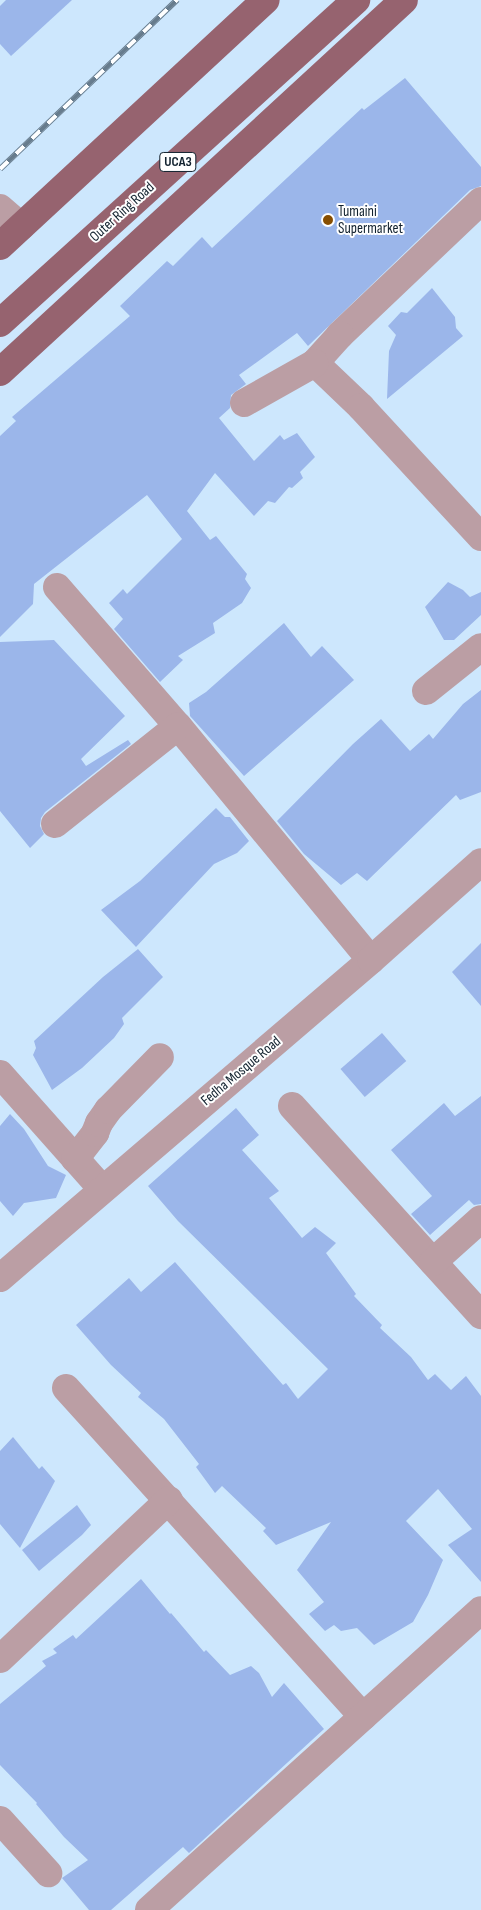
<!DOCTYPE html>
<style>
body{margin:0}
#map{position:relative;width:481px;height:1910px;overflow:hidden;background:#cde7fd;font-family:"Sofia Sans Condensed",sans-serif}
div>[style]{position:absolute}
.building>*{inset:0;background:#9bb6ea;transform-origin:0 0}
.minor>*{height:28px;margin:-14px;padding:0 14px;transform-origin:14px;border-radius:14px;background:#bb9ea4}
.major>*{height:28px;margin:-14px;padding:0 14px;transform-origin:14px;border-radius:14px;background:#96636f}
.rail>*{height:5.5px;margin-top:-2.75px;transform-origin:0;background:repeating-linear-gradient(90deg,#fff 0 11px,#677c8d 0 22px);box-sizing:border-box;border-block:1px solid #677c8d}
.dots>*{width:14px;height:14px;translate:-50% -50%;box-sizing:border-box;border:2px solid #fff;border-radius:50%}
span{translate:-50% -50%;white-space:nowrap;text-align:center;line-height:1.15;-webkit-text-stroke:4px #fff;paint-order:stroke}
.shield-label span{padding:1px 4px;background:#fff;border:1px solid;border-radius:4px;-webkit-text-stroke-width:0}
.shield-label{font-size:14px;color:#11212e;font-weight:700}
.poi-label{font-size:15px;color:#11212e}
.left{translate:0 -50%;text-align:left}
.street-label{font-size:15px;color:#11212e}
</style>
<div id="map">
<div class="building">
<i style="clip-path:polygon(6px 0,72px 0,11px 56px,0 44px,0 6px)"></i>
<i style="clip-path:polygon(405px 78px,481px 167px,481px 186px,470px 190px,308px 346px,297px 333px,239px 375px,246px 384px,231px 395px,230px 408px,219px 418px,254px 461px,280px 435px,284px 440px,297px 433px,315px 457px,300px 472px,303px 478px,292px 488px,289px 487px,275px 503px,268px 501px,254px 516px,215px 473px,187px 511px,210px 540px,216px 536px,247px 574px,245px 579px,251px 588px,242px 603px,213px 623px,215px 633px,178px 656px,183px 660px,160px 682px,114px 629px,123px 619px,109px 603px,123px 589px,127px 594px,182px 539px,147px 495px,34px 584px,33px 604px,0 637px,0 436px,16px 421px,12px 417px,130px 316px,120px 306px,167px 261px,173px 266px,202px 237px,212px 248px,362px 108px,364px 110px)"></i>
<i style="clip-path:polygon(432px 288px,455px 317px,456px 328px,463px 336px,387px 399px,389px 351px,396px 335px,388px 326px,401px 312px,407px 313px)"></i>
<i style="clip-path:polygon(448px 582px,463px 590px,470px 597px,481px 592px,481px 615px,454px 640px,444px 640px,425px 607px)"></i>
<i style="clip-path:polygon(284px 623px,311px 657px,322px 646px,354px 680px,244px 776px,190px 716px,189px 703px,206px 692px)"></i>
<i style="clip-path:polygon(54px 640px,125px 716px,81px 759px,86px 766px,128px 740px,131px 744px,45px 812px,41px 818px,40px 826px,44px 834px,30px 848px,0 811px,0 642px)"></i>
<i style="clip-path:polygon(481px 690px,481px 792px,460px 800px,456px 795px,367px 881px,357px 873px,341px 885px,304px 854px,277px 821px,353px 744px,381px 719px,410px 751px,429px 734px,433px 739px,463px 704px)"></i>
<i style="clip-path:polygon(216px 808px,225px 817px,230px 817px,249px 841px,237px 853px,214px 864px,136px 947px,101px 910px,140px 881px)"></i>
<i style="clip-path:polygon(481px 943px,481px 1006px,452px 972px)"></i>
<i style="clip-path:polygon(138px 949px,163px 977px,122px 1018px,124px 1024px,114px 1038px,82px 1068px,52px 1090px,33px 1055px,36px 1048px,34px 1041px,103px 977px)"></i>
<i style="left:382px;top:1033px;width:37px;height:55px;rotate:49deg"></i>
<i style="clip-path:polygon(481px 1096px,481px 1204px,474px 1205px,469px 1200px,430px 1235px,411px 1214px,432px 1196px,391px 1150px,444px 1103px,455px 1116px)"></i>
<i style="clip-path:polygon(236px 1108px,259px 1135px,242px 1150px,279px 1191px,269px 1198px,302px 1238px,315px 1227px,336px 1243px,326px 1253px,356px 1294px,354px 1296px,382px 1325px,380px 1328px,411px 1357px,428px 1380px,435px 1374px,451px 1390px,466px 1376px,481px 1396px,481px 1582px,448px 1545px,472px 1529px,438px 1489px,406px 1521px,443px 1560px,428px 1595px,413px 1622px,374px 1645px,357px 1628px,341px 1631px,334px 1625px,325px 1631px,309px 1614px,324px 1602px,297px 1570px,331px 1522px,276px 1545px,263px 1531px,266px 1528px,222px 1486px,215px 1493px,196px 1467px,199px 1464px,164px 1419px,138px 1397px,141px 1393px,111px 1365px,76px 1325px,129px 1278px,141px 1292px,175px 1262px,283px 1385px,286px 1383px,298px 1399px,328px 1369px,178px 1221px,148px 1186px)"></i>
<i style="clip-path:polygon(10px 1114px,24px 1129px,48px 1166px,66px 1175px,56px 1198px,24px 1203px,13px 1216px,0 1201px,0 1126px)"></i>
<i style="clip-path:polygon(13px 1437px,39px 1469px,42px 1466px,55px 1481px,20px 1548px,0 1524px,0 1451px)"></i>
<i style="clip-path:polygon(77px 1505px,91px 1525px,82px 1535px,39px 1571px,22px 1550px)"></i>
<i style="clip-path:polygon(141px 1579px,170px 1614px,171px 1613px,204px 1652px,206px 1650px,230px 1675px,251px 1666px,259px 1673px,272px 1697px,284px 1683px,324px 1729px,189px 1853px,183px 1847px,111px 1910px,89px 1910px,62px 1878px,88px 1860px,64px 1837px,36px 1804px,37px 1803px,0 1765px,0 1704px,46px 1666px,42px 1661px,57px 1653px,53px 1649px,73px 1635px,76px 1639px)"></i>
</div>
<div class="minor">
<i style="left:481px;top:201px;width:195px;rotate:136.5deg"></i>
<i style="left:340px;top:335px;width:38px;rotate:132deg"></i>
<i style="left:315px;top:363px;width:64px;rotate:43.7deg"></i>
<i style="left:361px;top:407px;width:177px;rotate:47.3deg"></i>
<i style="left:0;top:208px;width:28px;rotate:41deg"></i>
<i style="left:244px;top:403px;width:81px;rotate:-29.4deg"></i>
<i style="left:57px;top:587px;width:184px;rotate:49deg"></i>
<i style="left:178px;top:726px;width:303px;rotate:50.5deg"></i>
<i style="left:426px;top:691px;width:70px;rotate:-38.7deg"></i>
<i style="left:55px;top:824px;width:157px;rotate:-38.5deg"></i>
<i style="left:0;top:1074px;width:154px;rotate:48.4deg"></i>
<i style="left:292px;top:1106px;width:282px;rotate:47.9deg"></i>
<i style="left:75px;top:1159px;width:33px;rotate:-52deg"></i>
<i style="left:95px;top:1133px;width:11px;rotate:-68deg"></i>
<i style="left:99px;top:1123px;width:16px;rotate:-55deg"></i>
<i style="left:108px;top:1110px;width:74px;rotate:-45.5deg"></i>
<i style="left:433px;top:1262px;width:64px;rotate:-41.9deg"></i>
<i style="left:0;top:1278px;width:489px;rotate:-40.6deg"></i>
<i style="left:371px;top:960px;width:147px;rotate:-41.7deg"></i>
<i style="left:66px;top:1388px;width:443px;rotate:47.9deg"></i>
<i style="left:0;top:1659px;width:232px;rotate:-43.3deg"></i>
<i style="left:0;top:1820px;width:72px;rotate:47.8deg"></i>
<i style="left:149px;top:1910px;width:447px;rotate:-42.1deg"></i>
</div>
<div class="major">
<i style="left:0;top:246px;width:362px;rotate:-42.8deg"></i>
<i style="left:0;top:323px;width:481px;rotate:-42.2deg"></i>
<i style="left:0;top:372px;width:549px;rotate:-42.64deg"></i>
</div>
<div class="rail">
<i style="left:0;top:169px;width:245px;rotate:-43.7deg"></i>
</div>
<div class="dots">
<i style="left:328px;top:220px;background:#874e01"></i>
</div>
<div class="shield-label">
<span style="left:178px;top:162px">UCA3</span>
</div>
<div class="poi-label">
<span class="left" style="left:338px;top:220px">Tumaini<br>Supermarket</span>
</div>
<div class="street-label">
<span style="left:122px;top:212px;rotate:-42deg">Outer Ring Road</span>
<span style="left:241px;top:1071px;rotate:-40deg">Fedha Mosque Road</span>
</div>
</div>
